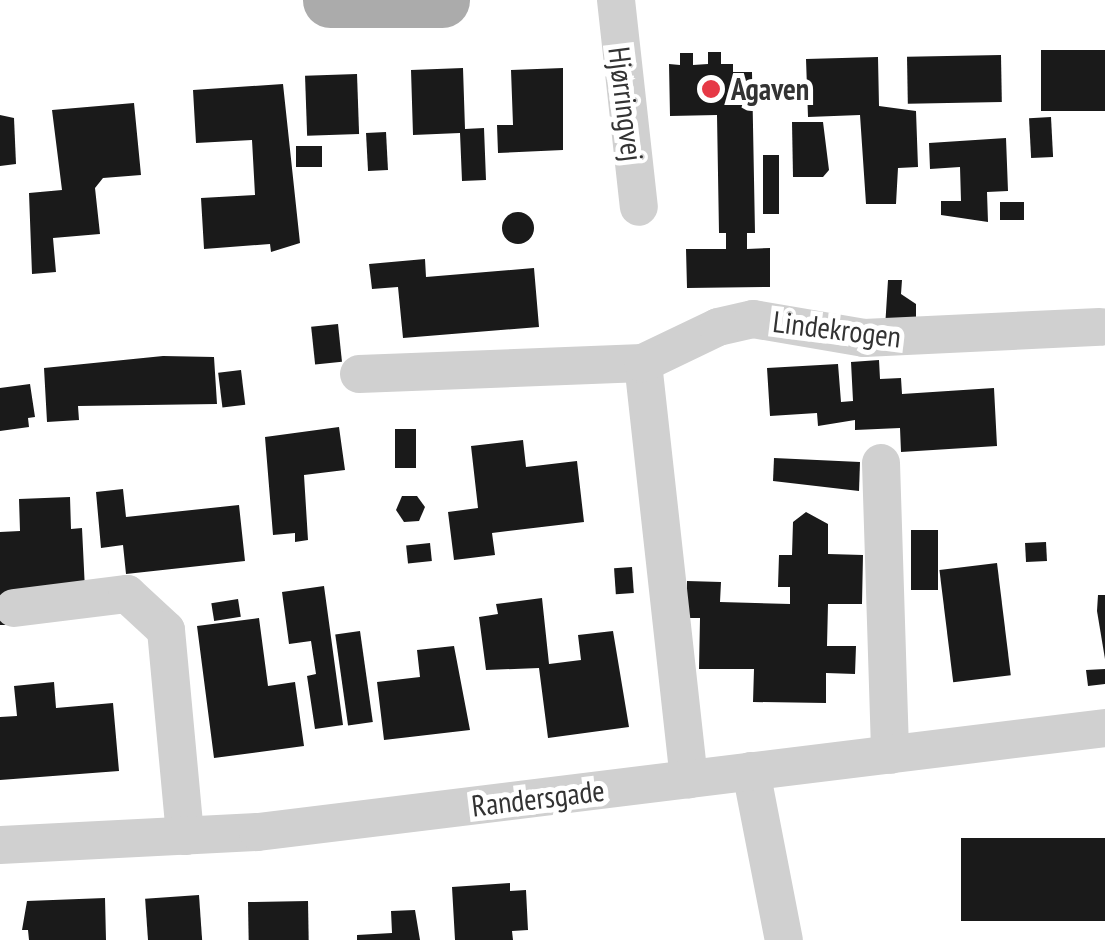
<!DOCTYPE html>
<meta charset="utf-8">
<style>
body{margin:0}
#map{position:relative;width:1105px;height:940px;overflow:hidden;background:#fff;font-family:"PT Sans Narrow",sans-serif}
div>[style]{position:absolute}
.building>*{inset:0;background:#1a1a1a;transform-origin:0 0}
.round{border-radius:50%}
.street>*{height:38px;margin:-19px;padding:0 19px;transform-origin:19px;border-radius:19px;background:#d0d0d0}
.primary>*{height:55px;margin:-27.5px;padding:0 27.5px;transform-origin:27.5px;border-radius:27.5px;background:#ababab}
.dots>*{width:28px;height:28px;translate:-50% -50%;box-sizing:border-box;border:5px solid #fff;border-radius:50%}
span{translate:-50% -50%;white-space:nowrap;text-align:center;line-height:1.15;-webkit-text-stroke:10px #fff;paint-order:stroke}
.poi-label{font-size:30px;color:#333;font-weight:700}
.left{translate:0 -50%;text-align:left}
.street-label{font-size:30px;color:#333}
</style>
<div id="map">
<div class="building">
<i style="left:1105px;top:50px;width:61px;height:64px;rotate:90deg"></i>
<i style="clip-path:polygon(708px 52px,721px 52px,721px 64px,733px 64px,733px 72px,752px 72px,755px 233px,747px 233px,747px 249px,770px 248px,770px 287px,687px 288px,686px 249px,726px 249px,726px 233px,719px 233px,717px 115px,670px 116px,669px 64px,680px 65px,680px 53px,693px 53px,693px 65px,708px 64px)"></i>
<i style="left:1001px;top:55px;width:47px;height:94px;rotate:89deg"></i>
<i style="clip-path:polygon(878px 57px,879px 106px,916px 111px,918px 167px,898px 168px,896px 204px,866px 204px,860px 115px,808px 117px,806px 59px)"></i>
<i style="clip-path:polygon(463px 68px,465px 129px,484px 128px,486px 180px,462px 181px,460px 133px,413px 135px,411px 70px)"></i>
<i style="clip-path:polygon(563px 68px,563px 150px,498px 153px,497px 125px,513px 125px,511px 70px)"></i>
<i style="left:357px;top:74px;width:60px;height:52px;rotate:88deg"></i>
<i style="clip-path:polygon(283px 84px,300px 243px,271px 252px,270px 244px,204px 249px,201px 198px,255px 195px,252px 140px,196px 143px,193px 90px)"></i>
<i style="clip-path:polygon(134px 103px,141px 175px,103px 178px,95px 188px,100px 234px,53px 238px,56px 272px,32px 274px,29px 193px,62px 190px,52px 110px)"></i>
<i style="clip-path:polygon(0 115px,14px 118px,16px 164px,0 166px)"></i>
<i style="left:1051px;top:117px;width:40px;height:22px;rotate:87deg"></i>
<i style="clip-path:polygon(792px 122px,823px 122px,829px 170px,823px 177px,793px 177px)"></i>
<i style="left:386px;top:132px;width:38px;height:20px;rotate:87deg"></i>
<i style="clip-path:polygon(1006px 138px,1008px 191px,987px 192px,988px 222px,941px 215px,941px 201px,961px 201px,960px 167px,930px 169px,929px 143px)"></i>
<i style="left:296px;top:146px;width:26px;height:21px"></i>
<i style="left:763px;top:155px;width:16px;height:59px"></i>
<i style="left:1000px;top:202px;width:24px;height:18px"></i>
<i class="round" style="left:502px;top:212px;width:32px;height:32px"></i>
<i style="clip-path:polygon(425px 259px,426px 277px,534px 268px,539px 327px,403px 338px,398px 287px,372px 289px,369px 264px)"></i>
<i style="clip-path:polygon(888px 280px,902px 280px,901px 294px,916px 304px,916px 328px,885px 328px)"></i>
<i style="left:338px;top:324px;width:38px;height:27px;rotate:84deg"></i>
<i style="clip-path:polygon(163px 356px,214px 357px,217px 404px,78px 406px,79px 420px,47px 422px,44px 368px)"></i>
<i style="clip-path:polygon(879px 360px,880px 379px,901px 378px,902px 394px,994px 388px,997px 446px,901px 452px,900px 428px,855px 430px,855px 420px,818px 426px,817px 413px,770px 416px,767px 368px,838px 364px,841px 402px,853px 401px,851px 362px)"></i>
<i style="left:241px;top:370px;width:35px;height:23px;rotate:83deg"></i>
<i style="clip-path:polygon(30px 384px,35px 417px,28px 418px,29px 427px,0 431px,0 388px)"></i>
<i style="clip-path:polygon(339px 427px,345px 470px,304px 475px,308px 540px,295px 542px,295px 533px,273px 535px,265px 437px)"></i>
<i style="left:395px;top:429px;width:21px;height:39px"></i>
<i style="clip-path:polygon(523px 440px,526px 467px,577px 461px,584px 522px,492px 533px,495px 555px,454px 560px,448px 512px,478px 508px,471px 446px)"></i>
<i style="clip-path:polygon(774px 458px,860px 462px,859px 491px,773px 481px)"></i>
<i style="clip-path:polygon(123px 489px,126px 517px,239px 505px,245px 561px,126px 574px,123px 545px,101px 548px,96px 492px)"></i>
<i style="clip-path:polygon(402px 496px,417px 496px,425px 507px,419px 521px,404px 522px,396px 510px)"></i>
<i style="clip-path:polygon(70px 497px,71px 529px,82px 528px,85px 590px,15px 625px,0 625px,0 532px,20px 531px,19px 499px)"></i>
<i style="clip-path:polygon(806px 512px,828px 524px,828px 554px,863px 555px,862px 604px,828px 604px,827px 646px,856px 646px,855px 674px,826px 673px,826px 703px,753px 702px,754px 669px,699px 669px,700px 618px,686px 618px,687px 581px,721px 582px,720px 602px,790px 604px,790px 587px,778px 587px,779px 555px,792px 555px,793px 522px)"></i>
<i style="left:911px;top:530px;width:27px;height:60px"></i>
<i style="left:1046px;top:542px;width:19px;height:21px;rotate:87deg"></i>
<i style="left:430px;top:543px;width:18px;height:24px;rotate:84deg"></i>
<i style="left:997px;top:563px;width:113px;height:58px;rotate:83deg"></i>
<i style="left:632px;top:567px;width:26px;height:18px;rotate:86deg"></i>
<i style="clip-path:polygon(324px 586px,343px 725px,315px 729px,307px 676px,316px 674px,311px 641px,289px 644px,282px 592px)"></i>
<i style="clip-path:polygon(1098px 595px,1105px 595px,1105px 659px,1097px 611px)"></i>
<i style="clip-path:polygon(542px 598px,549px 664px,581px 660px,578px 635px,613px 631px,629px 727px,548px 738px,539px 668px,486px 670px,479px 617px,498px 614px,496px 604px)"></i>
<i style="left:238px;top:599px;width:18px;height:27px;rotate:81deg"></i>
<i style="clip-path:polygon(259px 618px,268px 686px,295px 682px,304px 746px,214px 758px,197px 626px)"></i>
<i style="left:360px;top:631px;width:92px;height:25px;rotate:82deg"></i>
<i style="clip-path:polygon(454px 646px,470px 730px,384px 740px,377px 682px,420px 677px,417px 650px)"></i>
<i style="clip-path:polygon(1105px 669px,1105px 684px,1088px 686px,1086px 670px)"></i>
<i style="clip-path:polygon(54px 682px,56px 708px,113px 703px,119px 771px,0 780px,0 717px,17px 716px,14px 686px)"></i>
<i style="left:1105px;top:838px;width:83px;height:144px;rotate:90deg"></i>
<i style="clip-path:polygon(510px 883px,510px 891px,526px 890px,528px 930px,512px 931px,513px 940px,455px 940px,452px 887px)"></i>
<i style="left:199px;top:895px;width:45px;height:54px;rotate:86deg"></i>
<i style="clip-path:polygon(105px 898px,106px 940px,29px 940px,28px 930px,22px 930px,27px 901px)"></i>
<i style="left:308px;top:901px;width:39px;height:60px;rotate:89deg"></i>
<i style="clip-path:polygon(415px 910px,420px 940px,357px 940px,357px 935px,392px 933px,391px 911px)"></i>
</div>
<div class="street">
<i style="left:616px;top:0;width:208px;rotate:83.7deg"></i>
<i style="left:643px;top:363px;width:419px;rotate:83.7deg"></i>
<i style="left:359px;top:374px;width:284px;rotate:-2.2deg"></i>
<i style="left:643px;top:363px;width:83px;rotate:-25.6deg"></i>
<i style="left:718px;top:327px;width:36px;rotate:-13deg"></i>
<i style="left:753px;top:319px;width:113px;rotate:9.7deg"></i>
<i style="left:864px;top:338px;width:236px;rotate:-2.7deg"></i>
<i style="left:881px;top:463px;width:292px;rotate:88.2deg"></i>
<i style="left:14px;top:608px;width:114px;rotate:-7.1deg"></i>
<i style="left:127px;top:594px;width:53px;rotate:42.7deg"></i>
<i style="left:166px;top:630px;width:207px;rotate:84.7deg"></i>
<i style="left:751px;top:771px;width:172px;rotate:79deg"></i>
<i style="left:0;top:845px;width:258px;rotate:-2.9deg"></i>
<i style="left:258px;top:832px;width:853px;rotate:-7deg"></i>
</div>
<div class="primary">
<i style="left:330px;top:0;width:112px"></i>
</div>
<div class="dots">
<i style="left:711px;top:89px;background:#e63946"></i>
</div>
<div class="poi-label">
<span class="left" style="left:731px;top:89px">Agaven</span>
</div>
<div class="street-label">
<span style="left:626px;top:104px;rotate:83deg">Hjørringvej</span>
<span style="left:837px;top:329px;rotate:7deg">Lindekrogen</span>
<span style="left:538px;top:798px;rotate:-7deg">Randersgade</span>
</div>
</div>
